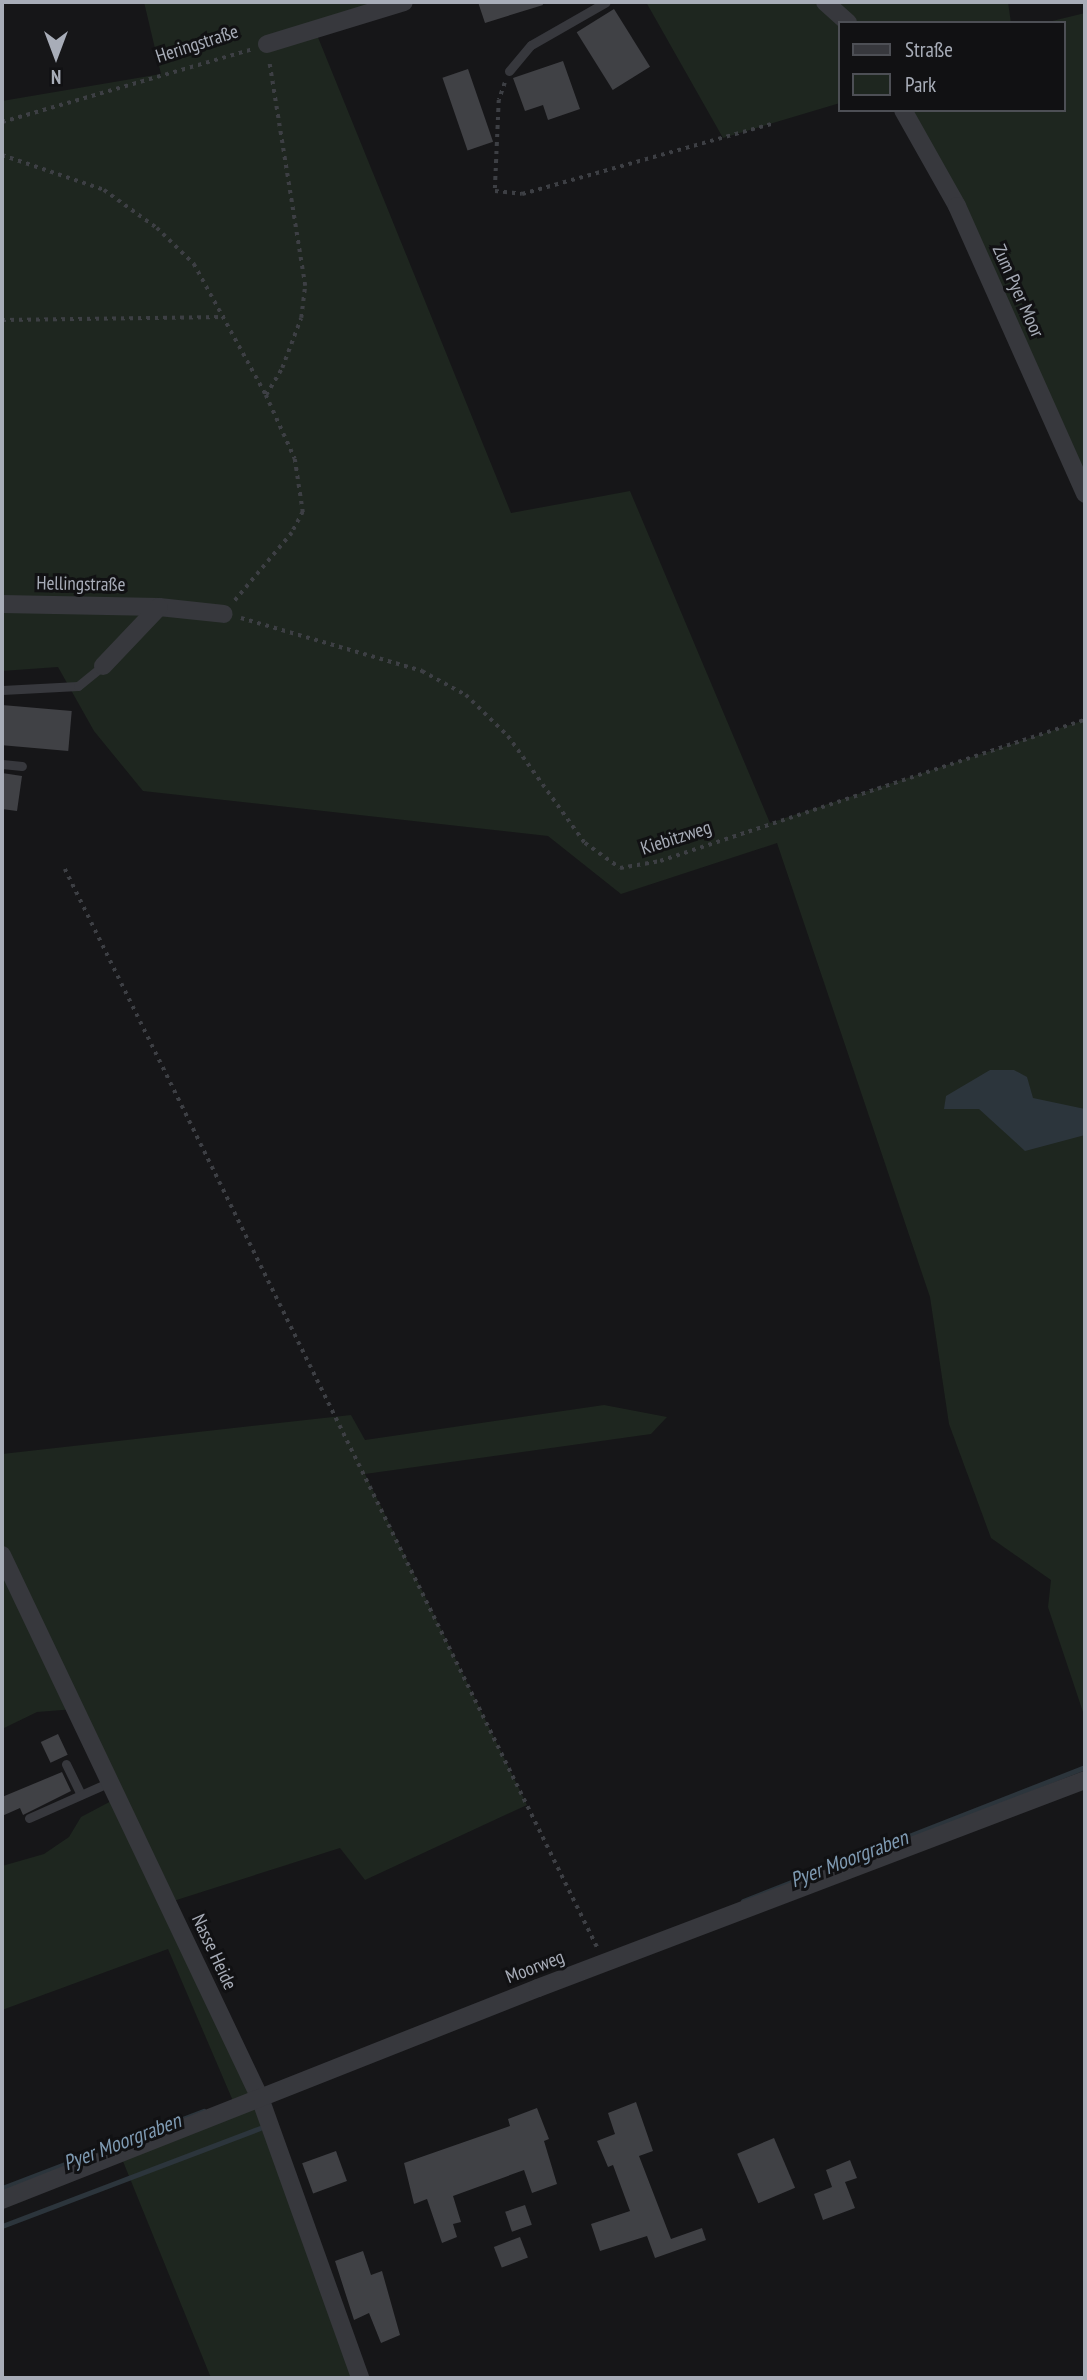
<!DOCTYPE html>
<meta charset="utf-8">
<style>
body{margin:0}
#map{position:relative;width:1087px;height:2380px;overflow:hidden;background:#161618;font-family:"PT Sans Narrow",sans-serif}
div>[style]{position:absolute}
.green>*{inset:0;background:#1e261f}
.water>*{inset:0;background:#2c353c}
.stream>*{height:5px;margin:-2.5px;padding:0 2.5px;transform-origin:2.5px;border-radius:2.5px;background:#2c353c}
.building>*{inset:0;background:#404145;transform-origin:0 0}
.path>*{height:3.5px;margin-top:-1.75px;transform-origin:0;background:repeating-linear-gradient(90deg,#3d3f44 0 3.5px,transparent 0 8.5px)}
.lane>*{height:9px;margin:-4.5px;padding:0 4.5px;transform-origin:4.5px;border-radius:4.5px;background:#37383d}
.street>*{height:18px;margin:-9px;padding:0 9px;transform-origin:9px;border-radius:9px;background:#37383d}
span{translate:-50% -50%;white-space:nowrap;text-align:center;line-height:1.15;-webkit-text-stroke:6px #111113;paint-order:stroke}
.street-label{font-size:19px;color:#a8adb8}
.water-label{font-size:21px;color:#7f9bb3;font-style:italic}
.frame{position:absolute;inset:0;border:4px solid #a8adb8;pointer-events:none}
.legend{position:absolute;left:838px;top:21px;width:228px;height:91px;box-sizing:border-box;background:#111113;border:2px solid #4d4f55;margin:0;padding:9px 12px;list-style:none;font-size:21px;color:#a8adb8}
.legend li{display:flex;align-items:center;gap:14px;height:35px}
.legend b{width:35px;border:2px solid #4d4f55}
.north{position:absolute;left:21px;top:21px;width:70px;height:70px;-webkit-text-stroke:5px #111113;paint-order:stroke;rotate:180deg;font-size:19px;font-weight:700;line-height:28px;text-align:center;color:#a8adb8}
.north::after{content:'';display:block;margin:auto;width:24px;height:32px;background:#a8adb8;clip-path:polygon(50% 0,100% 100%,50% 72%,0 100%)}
</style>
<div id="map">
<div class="green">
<i style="clip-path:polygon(144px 2px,404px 2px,315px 30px,511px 513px,630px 491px,770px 823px,1085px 720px,1085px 1718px,1048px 1607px,1051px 1580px,991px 1538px,949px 1424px,930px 1297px,777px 843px,621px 894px,548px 836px,143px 791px,94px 731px,58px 667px,2px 671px,2px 101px,161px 74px)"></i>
<i style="clip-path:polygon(646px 2px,1008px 2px,1011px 23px,840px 23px,840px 103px,723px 138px)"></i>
<i style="clip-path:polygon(1085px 13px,1085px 494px,903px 110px,1064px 110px,1064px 23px,1044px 23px)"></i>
<i style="clip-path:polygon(604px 1405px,667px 1417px,651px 1434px,365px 1474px,527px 1805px,365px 1880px,340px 1848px,167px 1903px,260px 2098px,360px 2378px,211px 2378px,120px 2154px,236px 2108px,168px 1949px,2px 2010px,2px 1866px,44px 1854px,69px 1837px,81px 1817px,117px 1798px,75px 1709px,37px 1712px,2px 1729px,2px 1454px,351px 1415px,365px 1440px)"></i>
</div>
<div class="water">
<i style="clip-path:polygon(990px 1070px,1014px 1070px,1027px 1077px,1033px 1098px,1085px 1109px,1085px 1135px,1025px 1151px,979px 1109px,944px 1109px,946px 1096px)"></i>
</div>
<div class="stream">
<i style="left:743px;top:1901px;width:367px;rotate:-21.4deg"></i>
<i style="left:2px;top:2188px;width:216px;rotate:-20.9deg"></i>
<i style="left:2px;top:2226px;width:276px;rotate:-20.8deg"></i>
</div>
<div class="building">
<i style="clip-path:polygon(478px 2px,542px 2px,543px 5px,485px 23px)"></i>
<i style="left:614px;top:9px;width:68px;height:44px;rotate:58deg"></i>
<i style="clip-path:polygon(563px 61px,580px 109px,548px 120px,543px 105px,525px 111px,513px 78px)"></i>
<i style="left:468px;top:69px;width:77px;height:27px;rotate:71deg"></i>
<i style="left:2px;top:705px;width:70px;height:40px;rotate:5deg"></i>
<i style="clip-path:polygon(2px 773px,22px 776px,17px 811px,2px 809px)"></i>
<i style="left:58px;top:1734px;width:23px;height:19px;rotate:65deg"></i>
<i style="clip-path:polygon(62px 1772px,71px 1791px,23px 1815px,20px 1808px,2px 1816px,2px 1797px)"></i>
<i style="clip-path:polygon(636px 2102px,653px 2151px,639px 2156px,671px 2239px,702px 2228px,706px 2240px,655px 2258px,647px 2236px,600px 2251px,591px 2224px,630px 2211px,613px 2165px,608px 2167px,597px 2141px,615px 2134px,608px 2113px)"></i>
<i style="clip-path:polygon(537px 2108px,549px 2139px,544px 2141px,557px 2184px,532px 2193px,524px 2170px,453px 2196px,461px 2222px,453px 2224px,457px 2237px,442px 2243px,427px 2199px,414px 2204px,404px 2163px,510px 2126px,508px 2119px)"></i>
<i style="left:774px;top:2138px;width:54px;height:40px;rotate:67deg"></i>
<i style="left:336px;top:2151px;width:32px;height:36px;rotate:70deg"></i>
<i style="clip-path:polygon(850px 2160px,857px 2178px,845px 2182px,855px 2208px,823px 2220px,814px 2194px,832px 2187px,826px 2170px)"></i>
<i style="left:525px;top:2205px;width:21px;height:21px;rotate:71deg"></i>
<i style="left:520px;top:2237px;width:22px;height:28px;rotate:69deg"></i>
<i style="clip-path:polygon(363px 2251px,371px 2275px,382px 2271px,400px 2335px,381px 2343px,369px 2313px,354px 2320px,335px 2261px)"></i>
</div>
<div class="path">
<i style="left:505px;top:83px;width:18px;rotate:109deg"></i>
<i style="left:499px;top:100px;width:91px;rotate:92.5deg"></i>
<i style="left:495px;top:191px;width:27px;rotate:6deg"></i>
<i style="left:522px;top:194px;width:262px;rotate:-15.7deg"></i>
<i style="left:2px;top:122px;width:261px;rotate:-16.2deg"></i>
<i style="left:2px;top:155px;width:108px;rotate:18.9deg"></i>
<i style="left:104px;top:190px;width:65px;rotate:35.6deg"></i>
<i style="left:157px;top:228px;width:52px;rotate:44.2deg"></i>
<i style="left:194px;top:264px;width:149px;rotate:61.2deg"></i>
<i style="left:266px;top:395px;width:70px;rotate:65.6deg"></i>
<i style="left:295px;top:459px;width:54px;rotate:81.4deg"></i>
<i style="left:303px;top:512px;width:24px;rotate:118deg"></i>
<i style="left:292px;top:533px;width:92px;rotate:130.1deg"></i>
<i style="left:2px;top:320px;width:223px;rotate:-0.8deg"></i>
<i style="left:266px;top:395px;width:31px;rotate:-59deg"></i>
<i style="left:282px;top:368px;width:53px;rotate:-69.2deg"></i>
<i style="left:301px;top:318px;width:32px;rotate:-83deg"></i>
<i style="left:305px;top:286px;width:228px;rotate:-99.1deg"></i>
<i style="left:241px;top:618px;width:189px;rotate:16.3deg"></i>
<i style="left:422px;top:671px;width:50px;rotate:28.6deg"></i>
<i style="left:466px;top:695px;width:59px;rotate:44.3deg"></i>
<i style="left:508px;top:736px;width:132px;rotate:54.3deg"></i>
<i style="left:585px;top:843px;width:43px;rotate:35.5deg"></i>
<i style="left:620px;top:868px;width:41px;rotate:-9.9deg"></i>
<i style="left:660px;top:861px;width:448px;rotate:-18.4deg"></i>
<i style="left:65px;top:869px;width:1204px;rotate:63.73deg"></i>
</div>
<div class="lane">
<i style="left:509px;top:71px;width:34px;rotate:-50deg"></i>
<i style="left:531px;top:45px;width:86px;rotate:-29.8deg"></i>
<i style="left:2px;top:690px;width:76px;rotate:-3deg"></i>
<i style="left:78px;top:686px;width:32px;rotate:-39deg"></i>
<i style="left:2px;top:764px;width:20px;rotate:6deg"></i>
<i style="left:66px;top:1764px;width:34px;rotate:64deg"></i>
<i style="left:29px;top:1818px;width:89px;rotate:-24deg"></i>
</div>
<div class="street">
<i style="left:825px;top:2px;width:31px;rotate:42deg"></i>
<i style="left:267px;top:44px;width:143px;rotate:-17deg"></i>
<i style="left:903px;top:110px;width:110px;rotate:60.6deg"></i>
<i style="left:957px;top:206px;width:315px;rotate:66deg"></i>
<i style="left:2px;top:604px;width:157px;rotate:1.1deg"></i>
<i style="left:159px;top:607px;width:65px;rotate:6.1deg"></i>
<i style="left:103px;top:666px;width:81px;rotate:-46.5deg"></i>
<i style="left:2px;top:1555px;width:601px;rotate:64.59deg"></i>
<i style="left:260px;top:2098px;width:297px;rotate:70.3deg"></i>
<i style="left:2px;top:2200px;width:576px;rotate:-21.58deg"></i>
<i style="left:538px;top:1988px;width:585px;rotate:-20.82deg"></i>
</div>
<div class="street-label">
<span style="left:197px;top:44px;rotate:-18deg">Heringstraße</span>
<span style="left:1018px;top:291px;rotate:66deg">Zum Pyer Moor</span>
<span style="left:81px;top:584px;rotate:1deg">Hellingstraße</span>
<span style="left:676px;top:838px;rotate:-18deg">Kiebitzweg</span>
<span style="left:214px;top:1952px;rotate:65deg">Nasse Heide</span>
<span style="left:535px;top:1967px;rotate:-21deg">Moorweg</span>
</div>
<div class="water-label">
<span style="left:849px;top:1859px;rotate:-21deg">Pyer Moorgraben</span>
<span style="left:122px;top:2142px;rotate:-21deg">Pyer Moorgraben</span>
</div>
<div class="frame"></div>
<ul class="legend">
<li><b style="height:9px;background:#37383d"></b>Straße</li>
<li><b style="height:19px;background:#1e261f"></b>Park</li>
</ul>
<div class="north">N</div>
</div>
